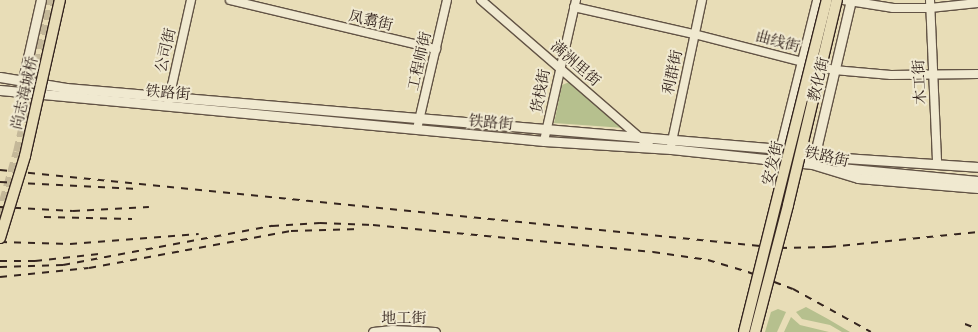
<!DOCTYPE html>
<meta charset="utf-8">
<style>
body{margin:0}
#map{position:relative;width:978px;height:332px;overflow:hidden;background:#e8ddb7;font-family:"EB Garamond","Noto Serif SC",serif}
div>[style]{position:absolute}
.green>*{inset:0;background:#b6c08e}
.primary-tunnel>*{height:10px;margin-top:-5px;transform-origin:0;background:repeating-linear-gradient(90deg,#c4b899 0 10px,transparent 0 15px)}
.roads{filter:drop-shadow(1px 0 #625345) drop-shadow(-1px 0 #625345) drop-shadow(0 1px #625345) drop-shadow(0 -1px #625345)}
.tertiary>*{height:8px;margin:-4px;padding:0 4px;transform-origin:4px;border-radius:4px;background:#f0e9d0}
.secondary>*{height:9px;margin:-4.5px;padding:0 4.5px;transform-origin:4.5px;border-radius:4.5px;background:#f0e9d0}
.rail>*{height:1.5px;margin-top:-0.75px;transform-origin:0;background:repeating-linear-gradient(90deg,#35251f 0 7px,transparent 0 14px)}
.bridges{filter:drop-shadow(1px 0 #35251f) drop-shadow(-1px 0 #35251f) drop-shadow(0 1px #35251f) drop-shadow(0 -1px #35251f)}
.primary-bridge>*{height:10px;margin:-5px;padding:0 5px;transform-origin:5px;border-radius:5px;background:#e8ddb7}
.trunk-bridge>*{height:10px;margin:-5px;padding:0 5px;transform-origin:5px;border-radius:5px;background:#e8ddb7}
span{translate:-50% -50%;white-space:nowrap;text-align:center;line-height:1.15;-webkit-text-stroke:4px #f0e9d0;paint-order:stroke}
.street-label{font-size:15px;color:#35251f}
</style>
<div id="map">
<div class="green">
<i style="clip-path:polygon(572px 81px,624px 128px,554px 123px,562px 85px)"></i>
<i style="clip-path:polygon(806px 307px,828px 319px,850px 332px,842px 332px,830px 325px,802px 319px,796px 312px)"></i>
<i style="clip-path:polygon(778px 309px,786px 312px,777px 332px,765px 332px,771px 312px)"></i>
<i style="clip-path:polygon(791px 317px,800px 325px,829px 332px,784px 332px)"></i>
</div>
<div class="primary-tunnel">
<i style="left:0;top:216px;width:66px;rotate:-74.3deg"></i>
<i style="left:18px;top:152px;width:156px;rotate:-77.4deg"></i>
</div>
<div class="roads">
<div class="tertiary">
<i style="left:230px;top:0;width:212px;rotate:13.4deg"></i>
<i style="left:481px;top:0;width:226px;rotate:40.9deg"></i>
<i style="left:843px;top:0;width:51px;rotate:9.1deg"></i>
<i style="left:893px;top:8px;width:37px"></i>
<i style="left:930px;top:8px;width:48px;rotate:-5.9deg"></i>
<i style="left:930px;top:0;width:162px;rotate:87.5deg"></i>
<i style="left:574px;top:7px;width:123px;rotate:12.7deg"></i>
<i style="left:694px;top:34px;width:145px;rotate:14.4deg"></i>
<i style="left:834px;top:70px;width:57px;rotate:5deg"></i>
<i style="left:891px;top:75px;width:87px;rotate:-0.7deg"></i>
<i style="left:168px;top:103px;width:106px;rotate:-77.4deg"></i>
<i style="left:417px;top:129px;width:132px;rotate:-76.9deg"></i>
<i style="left:544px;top:141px;width:145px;rotate:-77.2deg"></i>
<i style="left:671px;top:146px;width:149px;rotate:-78deg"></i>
</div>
<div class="secondary">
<i style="left:0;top:77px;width:67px;rotate:9.5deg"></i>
<i style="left:66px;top:88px;width:717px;rotate:4.88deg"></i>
<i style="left:780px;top:149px;width:35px;rotate:12deg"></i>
<i style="left:814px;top:156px;width:164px;rotate:3.8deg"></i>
<i style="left:22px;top:84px;width:86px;rotate:-77.3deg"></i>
<i style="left:0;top:90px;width:546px;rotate:5.36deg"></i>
<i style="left:544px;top:141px;width:127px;rotate:3.6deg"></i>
<i style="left:671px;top:149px;width:142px;rotate:6.1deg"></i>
<i style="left:812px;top:164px;width:48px;rotate:16.9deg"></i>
<i style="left:858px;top:178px;width:120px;rotate:4.8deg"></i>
<i style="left:779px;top:154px;width:159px;rotate:-76.1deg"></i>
<i style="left:813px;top:162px;width:166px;rotate:-76.8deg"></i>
<i style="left:840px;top:168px;width:139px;rotate:5.4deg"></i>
<i style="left:373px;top:332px;width:19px;rotate:-6deg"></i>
<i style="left:392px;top:330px;width:43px;rotate:2.7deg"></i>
</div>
</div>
<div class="rail">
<i style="left:0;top:170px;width:784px;rotate:5.71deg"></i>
<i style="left:780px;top:248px;width:49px;rotate:-1.2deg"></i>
<i style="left:829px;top:247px;width:150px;rotate:-5.7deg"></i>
<i style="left:0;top:182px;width:138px;rotate:2.9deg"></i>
<i style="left:0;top:207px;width:73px;rotate:3.1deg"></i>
<i style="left:73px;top:211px;width:76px;rotate:-3deg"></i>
<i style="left:44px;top:217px;width:88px;rotate:1.3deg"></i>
<i style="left:0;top:242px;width:70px;rotate:1.6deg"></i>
<i style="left:70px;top:244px;width:129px;rotate:-4.4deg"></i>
<i style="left:0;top:261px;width:35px"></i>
<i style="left:35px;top:261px;width:64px;rotate:-6.2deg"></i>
<i style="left:0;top:267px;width:63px;rotate:-1.8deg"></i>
<i style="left:63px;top:265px;width:213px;rotate:-10.6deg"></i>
<i style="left:272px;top:226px;width:48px;rotate:-3.6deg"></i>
<i style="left:320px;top:223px;width:53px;rotate:2.2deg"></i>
<i style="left:373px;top:225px;width:281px;rotate:5.5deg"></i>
<i style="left:653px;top:252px;width:56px;rotate:8.3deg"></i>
<i style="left:708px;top:260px;width:42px;rotate:16.7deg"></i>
<i style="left:748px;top:272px;width:48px;rotate:20.7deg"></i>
<i style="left:793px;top:289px;width:89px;rotate:28.9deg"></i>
<i style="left:0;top:277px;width:89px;rotate:-5.8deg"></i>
<i style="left:89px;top:268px;width:205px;rotate:-10.4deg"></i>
<i style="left:291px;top:231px;width:69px;rotate:-1.7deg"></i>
<i style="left:965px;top:324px;width:14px;rotate:21deg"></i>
</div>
<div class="bridges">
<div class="primary-bridge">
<i style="left:0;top:238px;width:86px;rotate:-73deg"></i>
<i style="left:25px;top:156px;width:160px;rotate:-77.4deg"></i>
</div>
<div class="trunk-bridge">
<i style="left:744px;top:332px;width:342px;rotate:-76deg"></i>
<i style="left:755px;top:332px;width:131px;rotate:-75.4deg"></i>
<i style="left:788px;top:205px;width:211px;rotate:-76.6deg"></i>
</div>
</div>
<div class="street-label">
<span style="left:371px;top:20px;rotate:13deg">凤翥街</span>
<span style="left:778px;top:41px;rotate:15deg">曲线街</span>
<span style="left:165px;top:50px;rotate:-77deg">公司街</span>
<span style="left:419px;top:61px;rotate:-77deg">工程师街</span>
<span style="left:576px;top:63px;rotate:41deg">满洲里街</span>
<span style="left:672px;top:72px;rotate:-78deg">利群街</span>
<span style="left:818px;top:79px;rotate:-77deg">教化街</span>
<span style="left:919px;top:82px;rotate:-93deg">木工街</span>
<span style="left:540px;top:91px;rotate:-79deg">货栈街</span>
<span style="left:168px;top:92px;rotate:5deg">铁路街</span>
<span style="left:24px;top:93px;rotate:-77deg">尚志海城桥</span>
<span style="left:491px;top:122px;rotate:5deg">铁路街</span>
<span style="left:827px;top:156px;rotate:13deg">铁路街</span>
<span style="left:772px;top:163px;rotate:-76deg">安发街</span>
<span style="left:404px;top:318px">地工街</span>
</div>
</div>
